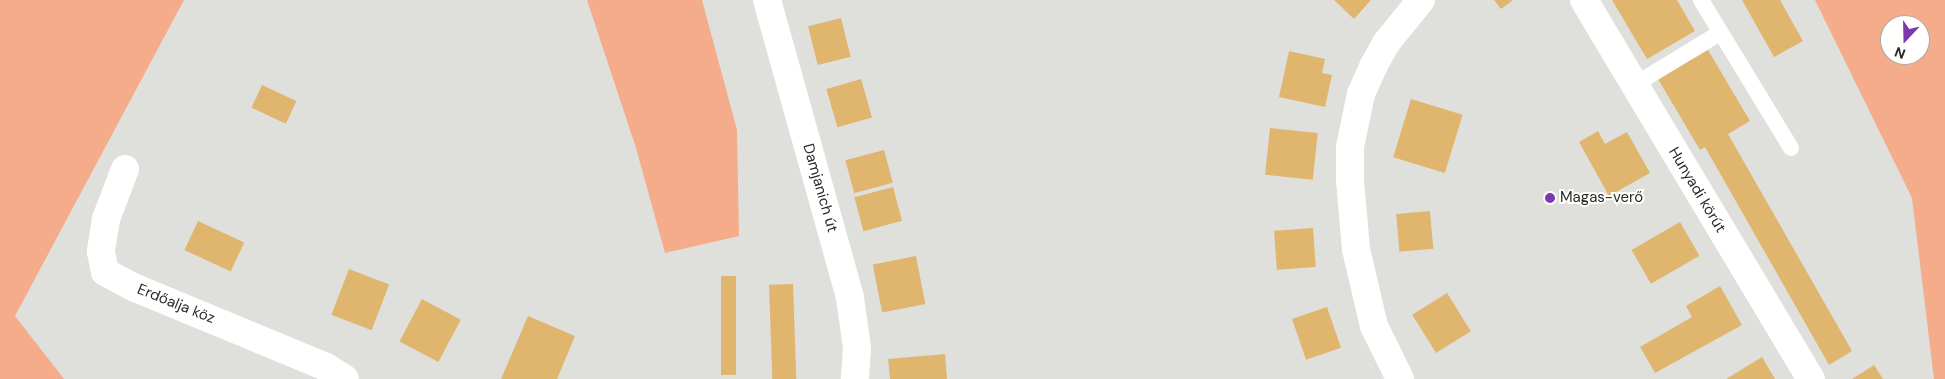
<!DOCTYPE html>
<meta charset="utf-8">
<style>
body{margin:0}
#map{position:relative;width:1945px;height:379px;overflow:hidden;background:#dfdfdc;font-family:"DM Sans",sans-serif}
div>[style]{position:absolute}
.green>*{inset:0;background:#f5ac8a}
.building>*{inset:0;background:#e0b66f;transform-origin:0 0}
.service>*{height:16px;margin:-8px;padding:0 8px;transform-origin:8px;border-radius:8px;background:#fff}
.minor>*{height:28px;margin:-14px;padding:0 14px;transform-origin:14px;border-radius:14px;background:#fff}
.dots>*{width:14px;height:14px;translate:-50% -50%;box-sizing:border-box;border:2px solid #fffffe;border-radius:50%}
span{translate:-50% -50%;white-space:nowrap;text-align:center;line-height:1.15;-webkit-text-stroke:4px #fffffe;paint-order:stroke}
.street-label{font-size:15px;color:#2a2a29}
.poi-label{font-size:15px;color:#2a2a29}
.left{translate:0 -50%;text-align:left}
.north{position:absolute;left:1880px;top:15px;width:50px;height:50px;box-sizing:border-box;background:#fffffe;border:1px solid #aaaaa9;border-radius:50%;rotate:201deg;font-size:14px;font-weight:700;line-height:20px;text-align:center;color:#2a2a29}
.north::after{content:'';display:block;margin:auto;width:18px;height:22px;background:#7b39ad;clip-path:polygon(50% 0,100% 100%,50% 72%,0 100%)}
</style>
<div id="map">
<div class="green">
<i style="clip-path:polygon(0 0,184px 0,15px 316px,64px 379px,0 379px)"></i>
<i style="clip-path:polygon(587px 0,702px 0,737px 130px,739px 236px,665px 253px,636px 148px)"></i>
<i style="clip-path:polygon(evenodd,1815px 0,1945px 0,1945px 379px,1934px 379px,1912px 198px,1815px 0,1890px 25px,1920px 25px,1920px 55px,1890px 55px,1890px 25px)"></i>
</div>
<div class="building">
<i style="clip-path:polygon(1334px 0,1371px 0,1354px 19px)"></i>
<i style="clip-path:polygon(1494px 0,1513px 0,1501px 9px)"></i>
<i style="clip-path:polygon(1612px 0,1677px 0,1695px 31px,1647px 59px)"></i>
<i style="clip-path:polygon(1742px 0,1780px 0,1803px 41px,1774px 57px)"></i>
<i style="left:841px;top:18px;width:40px;height:34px;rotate:76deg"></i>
<i style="clip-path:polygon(1708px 50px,1750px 121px,1728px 134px,1852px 351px,1829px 365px,1705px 147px,1700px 150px,1658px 79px)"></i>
<i style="clip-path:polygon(1289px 51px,1325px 59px,1322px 73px,1332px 75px,1325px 107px,1279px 97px)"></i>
<i style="left:861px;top:79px;width:40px;height:36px;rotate:74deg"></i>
<i style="left:262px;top:85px;width:38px;height:25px;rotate:25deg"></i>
<i style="left:1411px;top:99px;width:54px;height:61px;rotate:17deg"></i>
<i style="left:1270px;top:128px;width:48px;height:47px;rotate:6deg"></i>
<i style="clip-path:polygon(1598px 131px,1605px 144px,1627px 132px,1650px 173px,1609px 196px,1579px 142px)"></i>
<i style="left:884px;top:150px;width:34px;height:40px;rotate:75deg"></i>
<i style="left:893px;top:187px;width:35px;height:40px;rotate:75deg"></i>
<i style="left:1430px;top:211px;width:38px;height:34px;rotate:85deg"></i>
<i style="left:198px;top:221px;width:51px;height:32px;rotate:25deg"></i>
<i style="left:1680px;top:222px;width:39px;height:56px;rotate:60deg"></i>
<i style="left:1313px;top:228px;width:39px;height:39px;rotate:86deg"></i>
<i style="left:916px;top:256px;width:49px;height:44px;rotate:79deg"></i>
<i style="left:349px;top:269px;width:43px;height:49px;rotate:21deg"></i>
<i style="left:721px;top:276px;width:15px;height:99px"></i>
<i style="left:793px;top:284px;width:95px;height:24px;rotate:88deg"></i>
<i style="clip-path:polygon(1720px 286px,1742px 325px,1655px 373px,1640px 347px,1692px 317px,1686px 306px)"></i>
<i style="left:1447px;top:293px;width:45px;height:41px;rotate:58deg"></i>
<i style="left:422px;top:299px;width:44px;height:48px;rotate:28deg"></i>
<i style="left:1327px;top:307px;width:43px;height:37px;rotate:71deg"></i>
<i style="clip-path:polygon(528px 316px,575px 336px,557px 379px,501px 379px)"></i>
<i style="clip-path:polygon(945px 354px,947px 379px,890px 379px,888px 359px)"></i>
<i style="clip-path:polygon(1762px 357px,1775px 379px,1726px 379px)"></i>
<i style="clip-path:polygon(1874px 365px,1883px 379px,1852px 379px)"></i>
</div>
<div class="service">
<i style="left:1701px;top:0;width:173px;rotate:58.7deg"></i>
<i style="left:1634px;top:85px;width:100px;rotate:-31.2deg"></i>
</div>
<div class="minor">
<i style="left:767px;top:0;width:309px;rotate:74.4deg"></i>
<i style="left:850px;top:298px;width:50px;rotate:82deg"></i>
<i style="left:857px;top:348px;width:31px;rotate:94deg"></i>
<i style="left:1584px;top:0;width:442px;rotate:59.1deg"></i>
<i style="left:125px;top:169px;width:53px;rotate:110.8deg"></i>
<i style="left:106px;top:219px;width:33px;rotate:99deg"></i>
<i style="left:101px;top:252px;width:20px;rotate:79deg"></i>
<i style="left:105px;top:272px;width:32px;rotate:28deg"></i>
<i style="left:133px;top:287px;width:209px;rotate:22.5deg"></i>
<i style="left:326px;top:367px;width:22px;rotate:32deg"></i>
<i style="left:1400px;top:379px;width:59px;rotate:-116.1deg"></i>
<i style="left:1374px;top:326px;width:79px;rotate:-103.2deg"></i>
<i style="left:1356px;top:249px;width:69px;rotate:-95deg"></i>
<i style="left:1350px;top:180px;width:33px;rotate:-90deg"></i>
<i style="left:1350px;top:147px;width:54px;rotate:-78.3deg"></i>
<i style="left:1361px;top:94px;width:32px;rotate:-66deg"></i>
<i style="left:1374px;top:65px;width:26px;rotate:-61deg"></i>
<i style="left:1387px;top:42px;width:54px;rotate:-51deg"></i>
</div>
<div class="dots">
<i style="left:1550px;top:198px;background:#7b39ad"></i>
</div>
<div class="street-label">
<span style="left:820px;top:188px;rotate:74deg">Damjanich út</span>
<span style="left:1697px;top:190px;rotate:59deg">Hunyadi körút</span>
<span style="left:176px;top:304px;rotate:22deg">Erdőalja köz</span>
</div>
<div class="poi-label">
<span class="left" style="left:1560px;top:198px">Magas-verő</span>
</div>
<div class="north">N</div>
</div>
